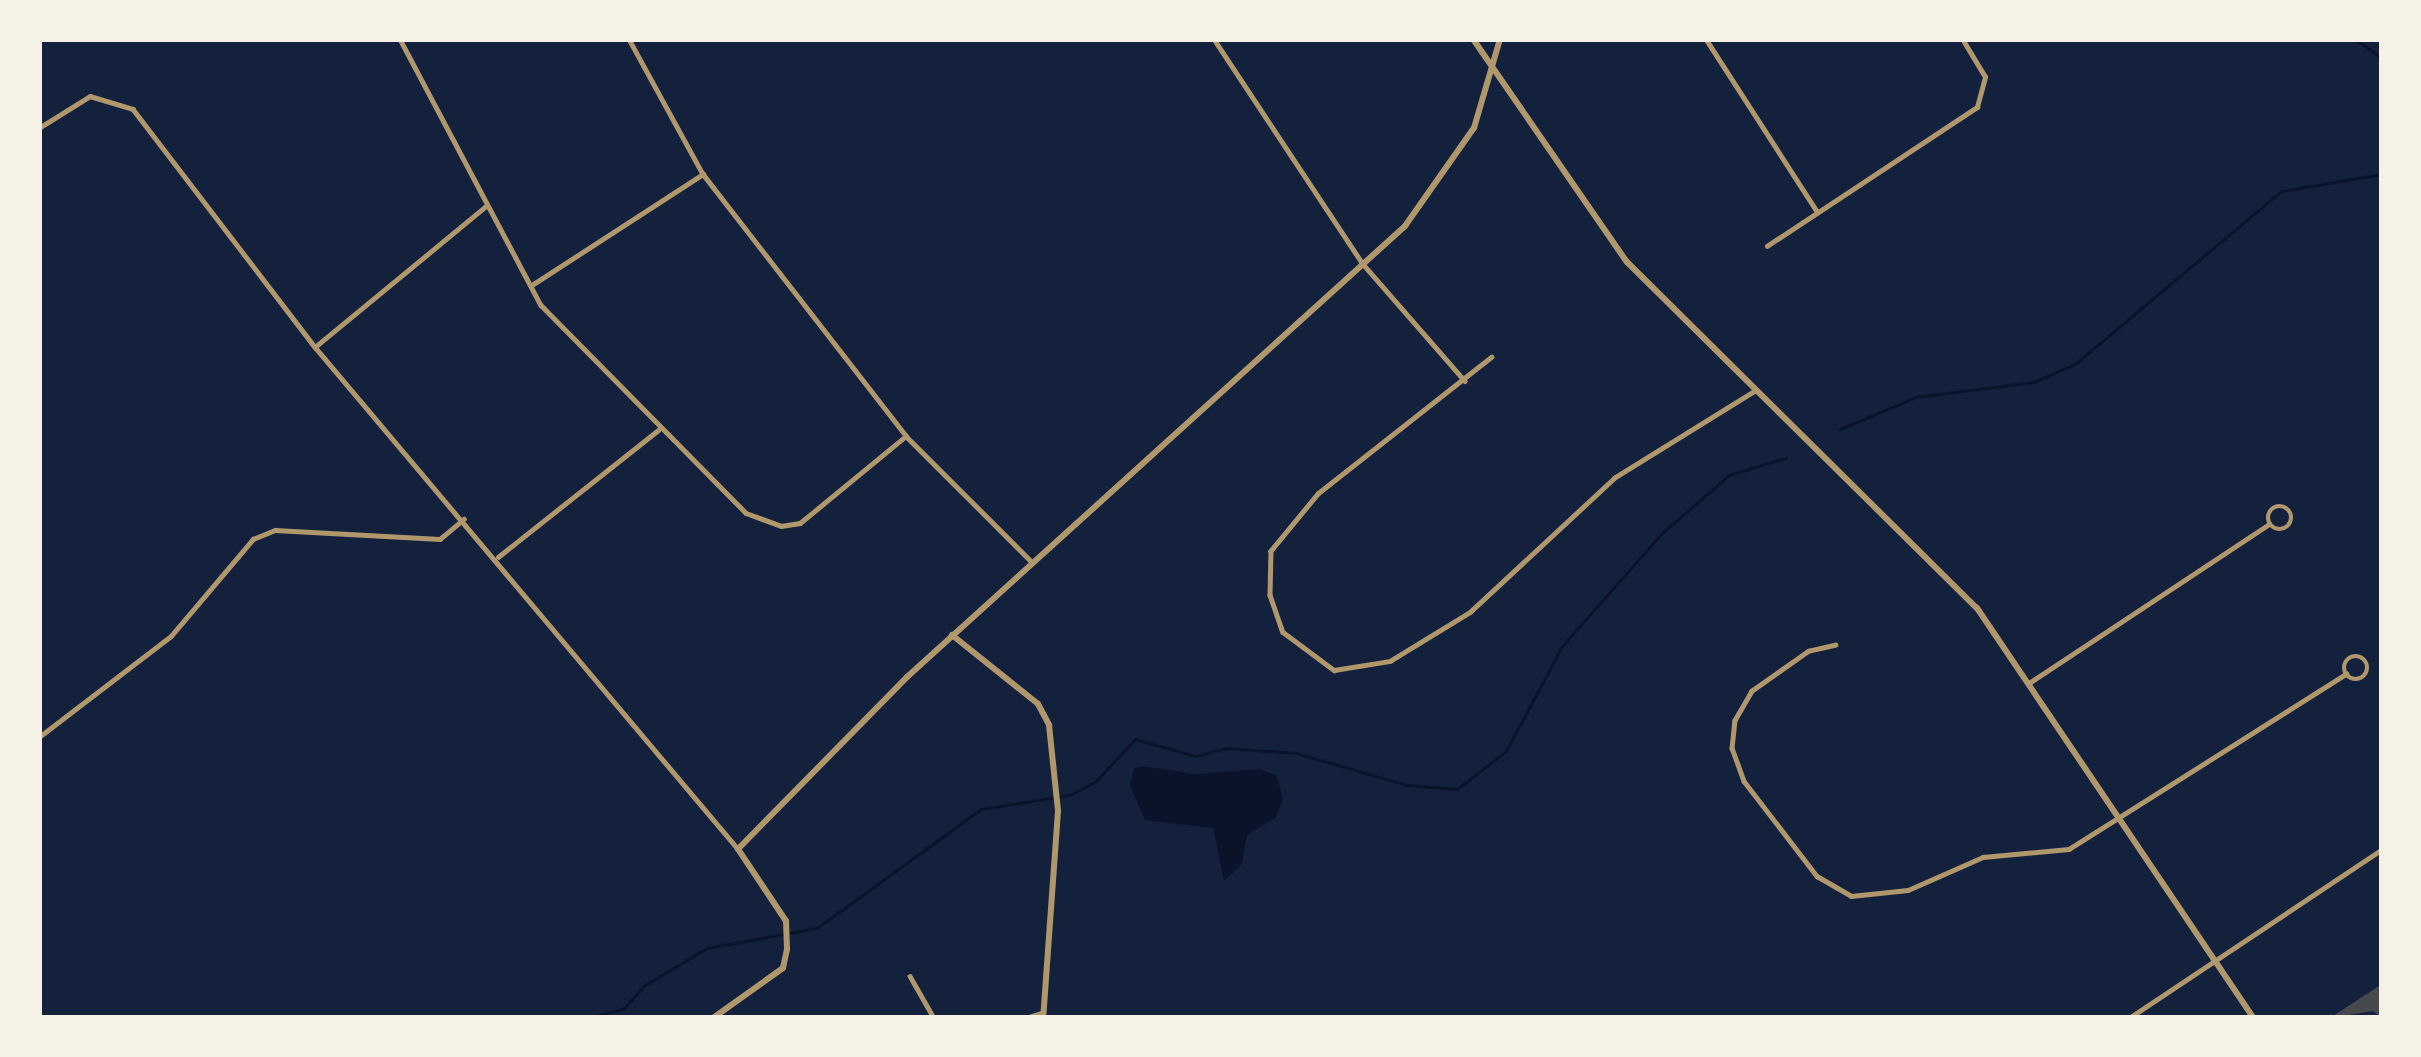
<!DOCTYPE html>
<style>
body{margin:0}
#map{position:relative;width:2421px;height:1057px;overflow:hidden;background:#14213d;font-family:"IBM Plex Sans",sans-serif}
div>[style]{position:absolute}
.water>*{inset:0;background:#0b132b}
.stream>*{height:3px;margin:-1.5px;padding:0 1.5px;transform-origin:1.5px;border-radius:1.5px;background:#0b132b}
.building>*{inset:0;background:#48494c}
.minor>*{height:4.5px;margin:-2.25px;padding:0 2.25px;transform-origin:2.25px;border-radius:2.25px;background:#b1986c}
.minor>.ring{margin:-2.25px;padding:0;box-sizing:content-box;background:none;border:4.5px solid #b1986c;border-radius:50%}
.tertiary>*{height:6px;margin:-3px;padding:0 3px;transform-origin:3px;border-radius:3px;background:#b1986c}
span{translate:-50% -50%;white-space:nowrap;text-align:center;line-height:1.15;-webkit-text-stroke:9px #f6f1e7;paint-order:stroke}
.frame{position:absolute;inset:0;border:42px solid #f6f1e7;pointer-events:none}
</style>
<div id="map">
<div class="water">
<i style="clip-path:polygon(1142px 766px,1196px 774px,1260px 769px,1277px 776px,1283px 799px,1276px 818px,1247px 835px,1242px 864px,1224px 881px,1213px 828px,1145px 820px,1130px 786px,1134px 768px)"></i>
</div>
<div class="stream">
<i style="left:2355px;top:39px;width:33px;rotate:35deg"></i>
<i style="left:1840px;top:429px;width:82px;rotate:-22.8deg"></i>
<i style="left:1916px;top:397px;width:118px;rotate:-7.3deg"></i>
<i style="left:2033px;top:382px;width:46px;rotate:-23.2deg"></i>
<i style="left:2075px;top:364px;width:269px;rotate:-40deg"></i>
<i style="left:2281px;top:191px;width:102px;rotate:-9.6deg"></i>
<i style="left:590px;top:1018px;width:35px;rotate:-16deg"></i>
<i style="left:624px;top:1008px;width:31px;rotate:-48deg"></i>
<i style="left:645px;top:985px;width:72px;rotate:-30.8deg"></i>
<i style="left:707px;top:948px;width:112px;rotate:-10.3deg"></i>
<i style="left:817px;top:928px;width:203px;rotate:-36deg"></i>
<i style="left:981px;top:809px;width:90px;rotate:-8.9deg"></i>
<i style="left:1070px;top:795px;width:30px;rotate:-28deg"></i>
<i style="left:1096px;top:781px;width:57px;rotate:-47.1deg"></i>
<i style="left:1135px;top:739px;width:62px;rotate:15.8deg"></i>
<i style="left:1195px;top:756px;width:32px;rotate:-14deg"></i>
<i style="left:1226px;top:748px;width:70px;rotate:4.1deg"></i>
<i style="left:1296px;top:753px;width:116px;rotate:16.1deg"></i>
<i style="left:1407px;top:785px;width:50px;rotate:4.6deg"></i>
<i style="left:1457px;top:789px;width:62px;rotate:-37.8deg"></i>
<i style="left:1506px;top:751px;width:119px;rotate:-61.9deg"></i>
<i style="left:1562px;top:646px;width:149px;rotate:-48.5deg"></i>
<i style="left:1661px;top:534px;width:90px;rotate:-40.9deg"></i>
<i style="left:1729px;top:475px;width:59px;rotate:-16.9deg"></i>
</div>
<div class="building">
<i style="clip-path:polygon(2382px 984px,2382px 1018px,2373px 1011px,2330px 1018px)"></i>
</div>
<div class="minor">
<i style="left:400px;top:39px;width:301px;rotate:62.1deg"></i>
<i style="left:541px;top:305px;width:292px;rotate:45.4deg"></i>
<i style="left:746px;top:513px;width:37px;rotate:20deg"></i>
<i style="left:781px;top:526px;width:19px;rotate:-9deg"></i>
<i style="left:800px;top:523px;width:137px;rotate:-39.4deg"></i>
<i style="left:629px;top:39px;width:154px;rotate:61.3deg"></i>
<i style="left:703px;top:174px;width:331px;rotate:52.2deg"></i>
<i style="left:906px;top:436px;width:177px;rotate:45deg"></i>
<i style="left:1214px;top:39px;width:270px;rotate:56.5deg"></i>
<i style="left:1363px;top:264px;width:155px;rotate:48.9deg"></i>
<i style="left:1706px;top:39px;width:205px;rotate:57.2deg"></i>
<i style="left:39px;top:128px;width:60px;rotate:-32.1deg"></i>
<i style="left:90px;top:96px;width:45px;rotate:16.8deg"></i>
<i style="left:133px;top:109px;width:300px;rotate:52.6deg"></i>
<i style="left:315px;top:347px;width:656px;rotate:49.88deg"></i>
<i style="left:1767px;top:246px;width:252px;rotate:-33.5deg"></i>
<i style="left:1977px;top:107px;width:31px;rotate:-75deg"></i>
<i style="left:1985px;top:77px;width:44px;rotate:-121.2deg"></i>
<i style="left:532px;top:285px;width:204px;rotate:-33deg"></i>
<i style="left:315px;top:347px;width:222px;rotate:-39.5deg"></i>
<i style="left:1492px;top:357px;width:221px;rotate:141.8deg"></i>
<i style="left:1318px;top:494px;width:74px;rotate:129.5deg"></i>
<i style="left:1271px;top:551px;width:44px;rotate:91.3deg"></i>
<i style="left:1270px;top:595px;width:39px;rotate:71deg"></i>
<i style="left:1283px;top:632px;width:64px;rotate:36.7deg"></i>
<i style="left:1334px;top:670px;width:57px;rotate:-9.1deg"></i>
<i style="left:1390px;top:661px;width:94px;rotate:-31.5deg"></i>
<i style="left:1470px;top:612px;width:197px;rotate:-42.9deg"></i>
<i style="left:1614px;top:478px;width:167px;rotate:-31.8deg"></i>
<i class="ring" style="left:2268px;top:506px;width:19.5px;height:19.5px"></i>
<i style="left:498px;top:557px;width:204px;rotate:-38.4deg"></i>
<i style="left:1836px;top:645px;width:28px;rotate:167deg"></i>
<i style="left:1809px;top:651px;width:70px;rotate:144.9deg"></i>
<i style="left:1752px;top:691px;width:34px;rotate:120deg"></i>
<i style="left:1735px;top:720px;width:28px;rotate:96deg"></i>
<i style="left:1732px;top:748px;width:35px;rotate:70deg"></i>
<i style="left:1744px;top:781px;width:120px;rotate:52.5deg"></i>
<i style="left:1817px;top:876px;width:39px;rotate:30deg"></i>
<i style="left:1851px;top:896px;width:57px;rotate:-6deg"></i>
<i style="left:1908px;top:890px;width:82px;rotate:-23.7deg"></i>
<i style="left:1983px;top:857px;width:86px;rotate:-5.3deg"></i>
<i style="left:2069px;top:849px;width:328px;rotate:-32.3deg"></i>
<i class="ring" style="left:2344px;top:656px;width:19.5px;height:19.5px"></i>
<i style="left:2029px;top:683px;width:288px;rotate:-33.5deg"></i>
<i style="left:39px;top:737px;width:166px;rotate:-37.4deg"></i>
<i style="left:171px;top:636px;width:127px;rotate:-49.8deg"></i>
<i style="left:253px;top:539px;width:24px;rotate:-22deg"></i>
<i style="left:275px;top:530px;width:165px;rotate:3.1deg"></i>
<i style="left:440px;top:539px;width:31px;rotate:-40deg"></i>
<i style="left:910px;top:976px;width:48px;rotate:60.3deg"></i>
<i style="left:1026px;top:1018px;width:16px;rotate:-18deg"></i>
<i style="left:2129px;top:1018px;width:304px;rotate:-33.7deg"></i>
</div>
<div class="tertiary">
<i style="left:1473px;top:39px;width:271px;rotate:55.4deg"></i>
<i style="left:1627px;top:262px;width:492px;rotate:44.7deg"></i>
<i style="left:1977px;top:608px;width:495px;rotate:56deg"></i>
<i style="left:952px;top:635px;width:110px;rotate:38.7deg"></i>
<i style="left:1038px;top:704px;width:24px;rotate:62deg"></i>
<i style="left:1049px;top:725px;width:86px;rotate:84deg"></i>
<i style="left:1058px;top:811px;width:208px;rotate:94.1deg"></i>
<i style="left:713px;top:1018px;width:86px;rotate:-35.5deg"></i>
<i style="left:783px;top:968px;width:19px;rotate:-78deg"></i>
<i style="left:787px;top:949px;width:28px;rotate:-92deg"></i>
<i style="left:786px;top:921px;width:87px;rotate:-123.7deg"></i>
<i style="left:738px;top:849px;width:241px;rotate:-45.5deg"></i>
<i style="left:907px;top:677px;width:672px;rotate:-42.16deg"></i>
<i style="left:1405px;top:226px;width:120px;rotate:-54.9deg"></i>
<i style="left:1474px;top:128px;width:93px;rotate:-73.7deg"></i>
</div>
<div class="frame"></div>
</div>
